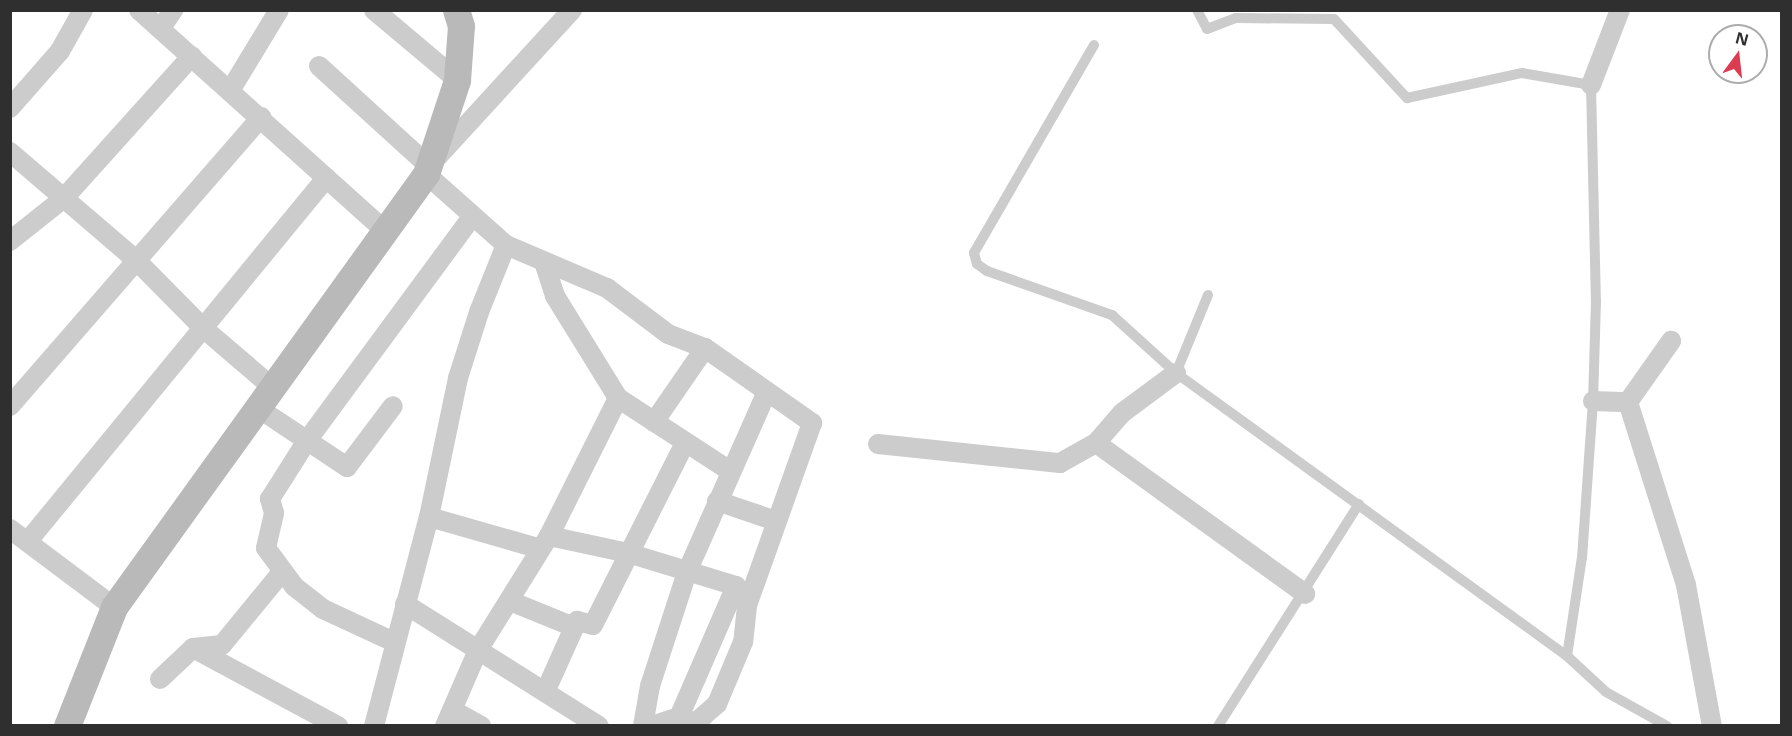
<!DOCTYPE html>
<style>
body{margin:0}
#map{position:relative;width:1792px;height:736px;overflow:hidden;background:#fff;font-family:"Noto Sans",sans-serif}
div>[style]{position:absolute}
.lane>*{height:10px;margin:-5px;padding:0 5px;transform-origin:5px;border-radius:5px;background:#ccc}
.street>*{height:20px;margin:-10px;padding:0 10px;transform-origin:10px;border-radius:10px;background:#ccc}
.secondary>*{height:27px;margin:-13.5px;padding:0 13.5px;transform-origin:13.5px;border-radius:13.5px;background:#b9b9b9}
span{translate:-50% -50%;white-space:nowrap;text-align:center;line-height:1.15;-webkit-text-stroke:6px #fff;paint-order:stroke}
.frame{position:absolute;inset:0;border:12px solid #2f2f2f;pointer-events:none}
.north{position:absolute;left:1708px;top:24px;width:60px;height:60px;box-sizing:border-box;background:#fff;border:2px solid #acacac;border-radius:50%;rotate:15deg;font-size:16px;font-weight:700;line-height:24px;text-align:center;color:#2f2f2f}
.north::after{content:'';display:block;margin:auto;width:21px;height:27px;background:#db3c52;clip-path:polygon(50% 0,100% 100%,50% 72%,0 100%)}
</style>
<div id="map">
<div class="lane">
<i style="left:1197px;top:10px;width:21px;rotate:62deg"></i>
<i style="left:1207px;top:29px;width:31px;rotate:-21deg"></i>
<i style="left:1236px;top:18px;width:98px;rotate:0.6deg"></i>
<i style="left:1334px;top:19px;width:108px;rotate:47.3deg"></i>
<i style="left:1407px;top:98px;width:118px;rotate:-12.3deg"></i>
<i style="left:1522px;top:73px;width:70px;rotate:9.9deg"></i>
<i style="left:1591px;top:85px;width:216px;rotate:88.7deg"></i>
<i style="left:1596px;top:301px;width:100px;rotate:91.7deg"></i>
<i style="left:1593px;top:401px;width:156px;rotate:94deg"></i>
<i style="left:1582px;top:557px;width:100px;rotate:98.6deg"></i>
<i style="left:1567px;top:656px;width:53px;rotate:42.7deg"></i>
<i style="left:1606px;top:692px;width:70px;rotate:29.1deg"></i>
<i style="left:1094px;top:45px;width:240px;rotate:120deg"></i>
<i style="left:974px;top:253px;width:11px;rotate:75deg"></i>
<i style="left:977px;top:264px;width:12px;rotate:35deg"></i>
<i style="left:987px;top:271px;width:133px;rotate:19.4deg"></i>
<i style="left:1112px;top:315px;width:86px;rotate:42.2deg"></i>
<i style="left:1208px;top:295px;width:84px;rotate:112.3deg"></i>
<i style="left:1176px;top:373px;width:483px;rotate:35.9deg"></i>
<i style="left:1218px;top:726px;width:263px;rotate:-57.6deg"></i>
</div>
<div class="street">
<i style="left:139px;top:10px;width:332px;rotate:41.9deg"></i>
<i style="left:374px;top:10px;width:109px;rotate:40.1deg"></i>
<i style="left:161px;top:28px;width:22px;rotate:-56deg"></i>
<i style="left:319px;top:66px;width:149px;rotate:42.3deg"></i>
<i style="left:429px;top:166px;width:212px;rotate:-47.5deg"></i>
<i style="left:1591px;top:85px;width:80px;rotate:-68.9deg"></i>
<i style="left:231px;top:89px;width:92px;rotate:-58.7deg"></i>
<i style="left:10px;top:108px;width:76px;rotate:-48.7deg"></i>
<i style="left:60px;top:51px;width:47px;rotate:-60.7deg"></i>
<i style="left:10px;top:152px;width:165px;rotate:40.6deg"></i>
<i style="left:135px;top:259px;width:97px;rotate:45.4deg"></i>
<i style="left:203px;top:328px;width:91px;rotate:40.5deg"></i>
<i style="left:426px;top:174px;width:107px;rotate:41.6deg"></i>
<i style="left:506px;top:245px;width:110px;rotate:23.1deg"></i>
<i style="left:607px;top:288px;width:76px;rotate:37deg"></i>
<i style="left:668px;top:334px;width:40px;rotate:21deg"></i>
<i style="left:705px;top:348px;width:131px;rotate:35deg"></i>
<i style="left:812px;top:423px;width:194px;rotate:109.6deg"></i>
<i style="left:747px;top:606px;width:36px;rotate:96deg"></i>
<i style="left:743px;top:642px;width:67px;rotate:112.8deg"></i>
<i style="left:717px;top:704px;width:29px;rotate:139deg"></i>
<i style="left:695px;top:723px;width:17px;rotate:-159deg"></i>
<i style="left:679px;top:717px;width:28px;rotate:162deg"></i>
<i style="left:10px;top:241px;width:69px;rotate:-38.5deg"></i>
<i style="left:64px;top:198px;width:191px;rotate:-48deg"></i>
<i style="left:544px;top:262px;width:36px;rotate:72deg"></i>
<i style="left:555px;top:296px;width:120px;rotate:58.3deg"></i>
<i style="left:1176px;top:373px;width:67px;rotate:143.5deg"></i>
<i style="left:1122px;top:413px;width:40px;rotate:131deg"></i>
<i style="left:1096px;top:443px;width:258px;rotate:35.8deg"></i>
<i style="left:1593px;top:401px;width:35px;rotate:2deg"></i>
<i style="left:1628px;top:402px;width:75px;rotate:-54.8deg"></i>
<i style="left:1628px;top:402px;width:192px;rotate:72.4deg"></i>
<i style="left:1686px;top:585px;width:143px;rotate:79.6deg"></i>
<i style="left:10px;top:406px;width:383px;rotate:-49deg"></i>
<i style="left:258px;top:408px;width:107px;rotate:33.5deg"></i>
<i style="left:347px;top:467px;width:76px;rotate:-53deg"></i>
<i style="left:654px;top:422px;width:90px;rotate:-55.4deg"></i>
<i style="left:878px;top:444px;width:183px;rotate:6deg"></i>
<i style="left:1060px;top:463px;width:41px;rotate:-29.1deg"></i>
<i style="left:717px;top:501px;width:62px;rotate:18.7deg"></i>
<i style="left:429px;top:517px;width:116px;rotate:15.9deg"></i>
<i style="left:10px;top:529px;width:130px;rotate:36.9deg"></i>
<i style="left:549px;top:536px;width:81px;rotate:12.1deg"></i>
<i style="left:628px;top:553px;width:113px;rotate:17deg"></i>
<i style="left:736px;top:586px;width:143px;rotate:113.5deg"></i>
<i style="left:28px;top:541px;width:470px;rotate:-50.6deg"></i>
<i style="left:510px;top:601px;width:69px;rotate:22.1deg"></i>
<i style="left:405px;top:604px;width:229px;rotate:32.2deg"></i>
<i style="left:394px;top:642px;width:78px;rotate:-155.1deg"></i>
<i style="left:323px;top:609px;width:37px;rotate:-142deg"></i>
<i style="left:294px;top:586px;width:47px;rotate:-126.4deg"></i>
<i style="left:266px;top:548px;width:36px;rotate:-77deg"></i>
<i style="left:274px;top:513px;width:15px;rotate:-106deg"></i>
<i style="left:270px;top:499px;width:67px;rotate:-57.7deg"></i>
<i style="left:306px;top:442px;width:280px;rotate:-53.6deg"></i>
<i style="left:193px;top:648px;width:165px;rotate:28.3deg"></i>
<i style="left:160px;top:679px;width:45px;rotate:-43.2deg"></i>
<i style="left:193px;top:648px;width:29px;rotate:-6deg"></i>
<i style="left:222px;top:645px;width:94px;rotate:-50.6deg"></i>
<i style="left:546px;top:690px;width:76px;rotate:-65.8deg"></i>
<i style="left:577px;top:621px;width:16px;rotate:14deg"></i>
<i style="left:593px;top:625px;width:204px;rotate:-63.2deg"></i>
<i style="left:454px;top:711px;width:31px;rotate:29deg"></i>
<i style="left:374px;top:726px;width:216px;rotate:-75.3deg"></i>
<i style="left:429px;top:517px;width:142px;rotate:-78.2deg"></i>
<i style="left:458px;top:378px;width:69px;rotate:-72.3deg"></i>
<i style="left:479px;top:312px;width:72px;rotate:-68.1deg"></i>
<i style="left:445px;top:726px;width:83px;rotate:-66.5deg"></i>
<i style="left:478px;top:650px;width:134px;rotate:-58.1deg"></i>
<i style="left:549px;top:536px;width:154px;rotate:-63.4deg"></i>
<i style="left:618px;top:398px;width:134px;rotate:33.1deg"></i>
<i style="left:643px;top:726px;width:41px;rotate:-80.1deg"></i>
<i style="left:650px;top:686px;width:120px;rotate:-72deg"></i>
<i style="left:687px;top:572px;width:195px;rotate:-66.1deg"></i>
</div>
<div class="secondary">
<i style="left:67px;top:726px;width:128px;rotate:-68.4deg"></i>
<i style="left:114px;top:607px;width:534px;rotate:-54.23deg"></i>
<i style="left:426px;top:174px;width:99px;rotate:-71.7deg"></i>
<i style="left:457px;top:80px;width:54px;rotate:-85.8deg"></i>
<i style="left:461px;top:26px;width:17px;rotate:-107deg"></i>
</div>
<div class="frame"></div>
<div class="north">N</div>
</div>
